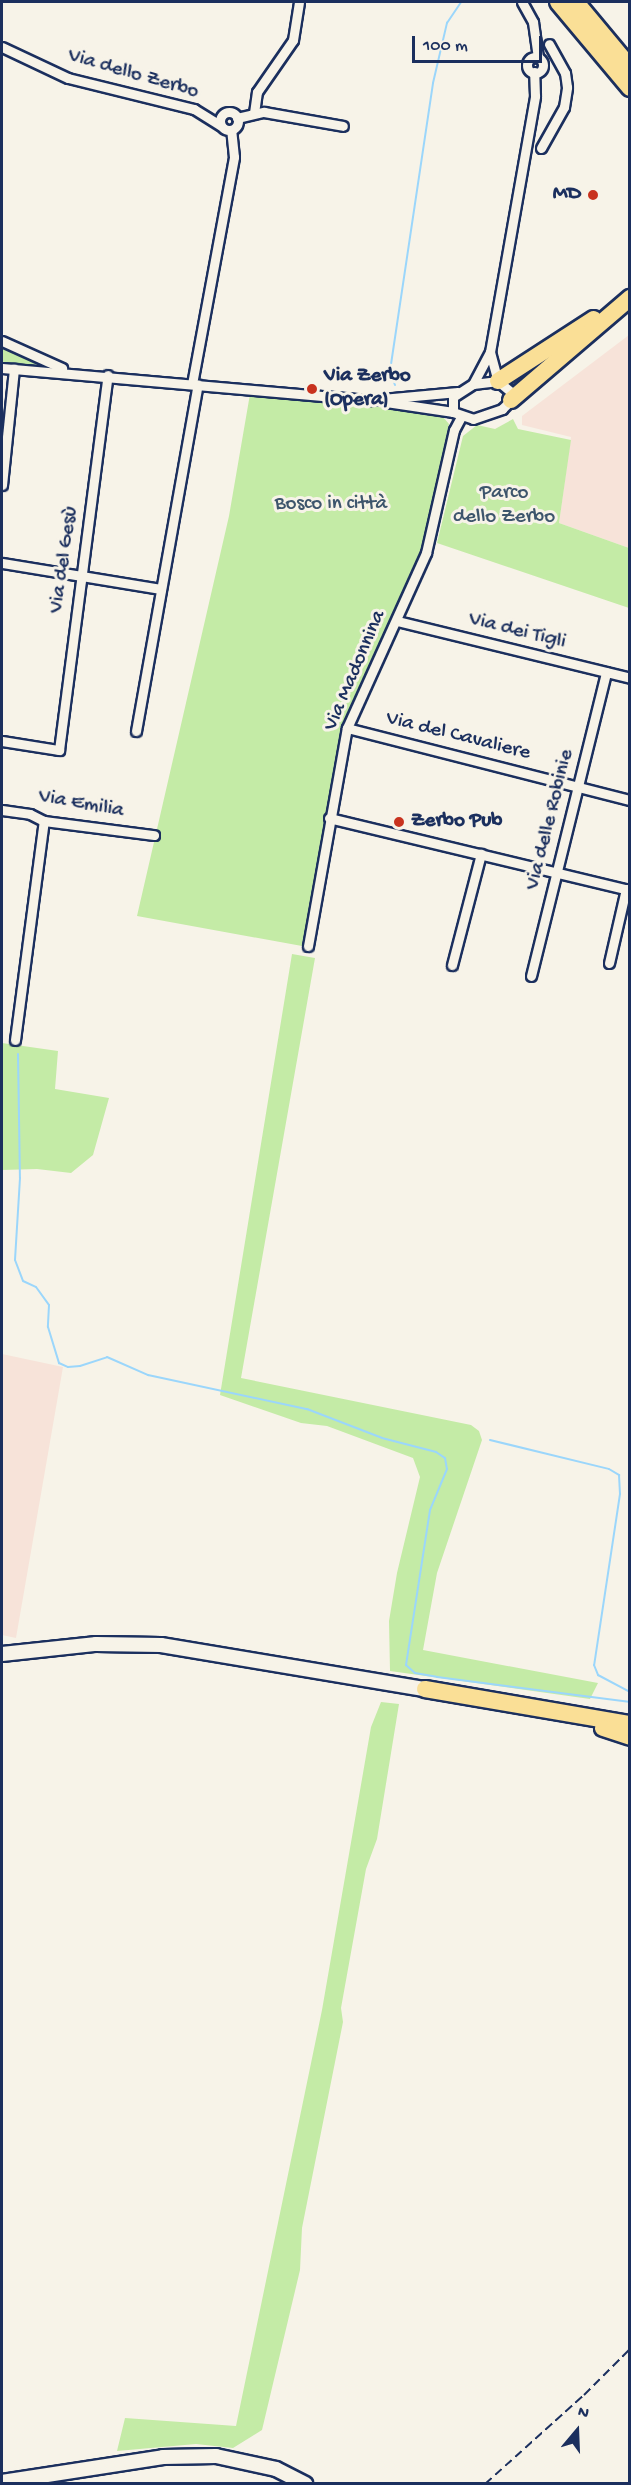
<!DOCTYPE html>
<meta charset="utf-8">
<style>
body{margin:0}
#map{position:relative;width:631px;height:2485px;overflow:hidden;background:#f7f3e8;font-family:"Gochi Hand",sans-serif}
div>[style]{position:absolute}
.built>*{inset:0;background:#f7e3d9}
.green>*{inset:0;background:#c4eba6}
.stream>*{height:2px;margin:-1px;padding:0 1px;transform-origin:1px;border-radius:1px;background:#9bd6fb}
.roads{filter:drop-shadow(2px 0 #1b2f5e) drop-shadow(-2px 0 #1b2f5e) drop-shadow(0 2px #1b2f5e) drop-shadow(0 -2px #1b2f5e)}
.street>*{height:9px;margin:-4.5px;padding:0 4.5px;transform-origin:4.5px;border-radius:4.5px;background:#f7f3e8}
.street>.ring{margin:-4.5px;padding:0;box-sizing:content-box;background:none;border:9px solid #f7f3e8;border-radius:50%}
.secondary>*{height:14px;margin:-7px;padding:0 7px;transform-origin:7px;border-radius:7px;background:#f7f3e8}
.highway>*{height:16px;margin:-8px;padding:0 8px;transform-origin:8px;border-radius:8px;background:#fadf96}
.rail>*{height:2px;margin-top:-1px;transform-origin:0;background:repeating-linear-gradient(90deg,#1b2f5e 0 9px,transparent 0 13.5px)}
.dots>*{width:16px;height:16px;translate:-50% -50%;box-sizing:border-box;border:3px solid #f7f3e8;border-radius:50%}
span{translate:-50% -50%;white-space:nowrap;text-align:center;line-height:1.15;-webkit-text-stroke:6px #f7f3e8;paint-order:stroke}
.street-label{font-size:21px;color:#1b2f5e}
.poi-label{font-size:21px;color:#1b2f5e;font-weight:700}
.right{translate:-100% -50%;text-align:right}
.left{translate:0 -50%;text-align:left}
.park-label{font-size:21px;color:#3d556c}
.frame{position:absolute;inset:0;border:3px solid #1b2f5e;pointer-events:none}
.north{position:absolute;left:547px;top:2401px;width:60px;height:60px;-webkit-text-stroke:4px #f7f3e8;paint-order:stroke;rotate:19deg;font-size:16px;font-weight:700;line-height:24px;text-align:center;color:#1b2f5e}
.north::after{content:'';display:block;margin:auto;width:21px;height:27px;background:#1b2f5e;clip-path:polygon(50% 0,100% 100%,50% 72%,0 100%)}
.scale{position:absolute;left:412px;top:36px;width:130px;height:27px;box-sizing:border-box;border:3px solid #1b2f5e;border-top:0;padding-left:8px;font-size:18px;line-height:21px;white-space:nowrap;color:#1b2f5e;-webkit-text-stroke:4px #f7f3e8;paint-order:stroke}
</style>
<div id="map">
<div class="built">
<i style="clip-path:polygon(629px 335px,629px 548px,559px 523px,571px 437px,522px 425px,522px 416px)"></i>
<i style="clip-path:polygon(2px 1354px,63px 1367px,16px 1638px,2px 1635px)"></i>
</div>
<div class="green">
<i style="clip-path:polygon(2px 345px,41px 363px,45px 367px,2px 364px)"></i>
<i style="clip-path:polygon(250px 394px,379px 407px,444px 418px,449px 424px,422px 550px,344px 721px,302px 946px,137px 916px,229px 516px)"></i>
<i style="clip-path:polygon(513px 419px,518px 429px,571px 440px,559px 523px,629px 548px,629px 608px,437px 543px,463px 436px,477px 425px,495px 429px)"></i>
<i style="clip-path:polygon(292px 954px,315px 958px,241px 1378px,471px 1425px,479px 1431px,482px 1440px,437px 1573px,423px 1650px,598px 1683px,590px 1699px,390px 1671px,389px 1621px,397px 1573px,420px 1477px,413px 1458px,327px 1426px,301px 1423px,220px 1395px)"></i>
<i style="clip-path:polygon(2px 1043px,58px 1051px,55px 1089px,109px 1098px,93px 1155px,71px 1173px,37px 1169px,2px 1170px)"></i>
<i style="clip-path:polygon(381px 1702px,399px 1704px,377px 1839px,366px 1869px,341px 2008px,343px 2022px,302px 2228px,300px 2270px,262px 2430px,233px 2448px,196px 2444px,117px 2451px,125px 2418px,236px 2426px,322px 2010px,371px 1727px)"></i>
</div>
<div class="stream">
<i style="left:395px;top:385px;width:15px;rotate:-110deg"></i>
<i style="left:390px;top:371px;width:291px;rotate:-81.5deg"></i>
<i style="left:433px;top:83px;width:62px;rotate:-76.9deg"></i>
<i style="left:447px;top:23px;width:25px;rotate:-56deg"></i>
<i style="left:18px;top:1054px;width:124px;rotate:89.1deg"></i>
<i style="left:20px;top:1178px;width:82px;rotate:93.5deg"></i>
<i style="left:15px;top:1260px;width:22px;rotate:69deg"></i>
<i style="left:23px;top:1281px;width:14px;rotate:25deg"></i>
<i style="left:36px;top:1287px;width:22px;rotate:54deg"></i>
<i style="left:49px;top:1305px;width:22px;rotate:93deg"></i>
<i style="left:48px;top:1327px;width:38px;rotate:73deg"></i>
<i style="left:59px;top:1363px;width:10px;rotate:24deg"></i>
<i style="left:68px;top:1367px;width:12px;rotate:-5deg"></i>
<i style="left:80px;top:1366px;width:28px;rotate:-18deg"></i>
<i style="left:107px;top:1357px;width:45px;rotate:23.7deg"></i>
<i style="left:148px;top:1375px;width:163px;rotate:12.1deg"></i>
<i style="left:307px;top:1409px;width:80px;rotate:21.1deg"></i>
<i style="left:382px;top:1438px;width:56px;rotate:14.5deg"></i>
<i style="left:436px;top:1452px;width:11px;rotate:34deg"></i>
<i style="left:445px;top:1458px;width:11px;rotate:80deg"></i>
<i style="left:447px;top:1469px;width:44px;rotate:112.5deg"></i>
<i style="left:430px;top:1510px;width:157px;rotate:98.8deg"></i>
<i style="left:406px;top:1665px;width:12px;rotate:42deg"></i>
<i style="left:415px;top:1673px;width:22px;rotate:10deg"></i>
<i style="left:437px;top:1677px;width:195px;rotate:7.4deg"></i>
<i style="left:490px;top:1440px;width:122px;rotate:13.7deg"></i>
<i style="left:609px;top:1469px;width:12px;rotate:31deg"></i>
<i style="left:619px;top:1475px;width:19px;rotate:87deg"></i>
<i style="left:620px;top:1494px;width:173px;rotate:98.6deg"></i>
<i style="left:594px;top:1665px;width:11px;rotate:68deg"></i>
<i style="left:598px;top:1675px;width:36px;rotate:28deg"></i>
</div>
<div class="roads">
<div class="street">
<i style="left:522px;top:2px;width:23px;rotate:61deg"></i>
<i style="left:533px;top:22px;width:36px;rotate:82deg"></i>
<i style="left:2px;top:47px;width:73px;rotate:25.2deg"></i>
<i style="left:68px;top:78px;width:130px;rotate:13.8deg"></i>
<i style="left:194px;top:109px;width:31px;rotate:32deg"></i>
<i class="ring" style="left:527px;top:57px;width:7px;height:7px"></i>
<i class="ring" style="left:220px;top:112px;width:9px;height:9px"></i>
<i style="left:254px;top:113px;width:21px;rotate:-82deg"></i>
<i style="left:257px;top:92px;width:63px;rotate:-55.3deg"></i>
<i style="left:293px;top:40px;width:38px;rotate:-81deg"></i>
<i style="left:237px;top:118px;width:28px;rotate:-13deg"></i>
<i style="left:264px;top:112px;width:80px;rotate:10deg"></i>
<i style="left:541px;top:148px;width:47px;rotate:-60.7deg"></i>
<i style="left:564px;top:107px;width:20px;rotate:-81deg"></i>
<i style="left:567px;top:87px;width:14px;rotate:-98deg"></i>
<i style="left:565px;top:73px;width:33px;rotate:-119deg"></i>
<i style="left:2px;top:341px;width:66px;rotate:24.2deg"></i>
<i style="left:490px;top:352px;width:30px;rotate:75deg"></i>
<i style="left:2px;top:368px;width:370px;rotate:5deg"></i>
<i style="left:371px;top:400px;width:87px;rotate:-5.3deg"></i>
<i style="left:192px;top:384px;width:231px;rotate:-79.5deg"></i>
<i style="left:234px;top:157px;width:27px;rotate:-96deg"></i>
<i style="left:473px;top:384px;width:36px;rotate:-62deg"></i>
<i style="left:490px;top:352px;width:260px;rotate:-80deg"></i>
<i style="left:535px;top:96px;width:24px;rotate:-92deg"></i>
<i style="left:386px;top:402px;width:68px;rotate:8.5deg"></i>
<i style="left:453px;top:412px;width:21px;rotate:19deg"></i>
<i style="left:473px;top:419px;width:31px;rotate:-19deg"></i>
<i style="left:502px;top:409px;width:13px;rotate:-45deg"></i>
<i style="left:511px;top:400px;width:8px;rotate:-90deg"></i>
<i style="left:511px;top:392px;width:17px;rotate:-140deg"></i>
<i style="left:498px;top:381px;width:25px;rotate:173deg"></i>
<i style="left:473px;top:384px;width:24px;rotate:147deg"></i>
<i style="left:453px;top:397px;width:15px;rotate:90deg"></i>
<i style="left:2px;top:485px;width:117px;rotate:-84.1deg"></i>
<i style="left:2px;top:563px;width:161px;rotate:9.3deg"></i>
<i style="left:397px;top:621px;width:240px;rotate:13.7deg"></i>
<i style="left:347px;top:728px;width:292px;rotate:14.3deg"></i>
<i style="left:136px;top:731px;width:352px;rotate:-79.9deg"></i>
<i style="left:2px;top:741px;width:58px;rotate:9deg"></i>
<i style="left:59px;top:750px;width:378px;rotate:-82.6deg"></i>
<i style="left:2px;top:810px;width:28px;rotate:8deg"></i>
<i style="left:30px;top:814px;width:16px;rotate:27deg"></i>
<i style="left:44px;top:821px;width:111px;rotate:7.3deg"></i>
<i style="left:329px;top:818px;width:309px;rotate:13.5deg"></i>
<i style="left:308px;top:946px;width:221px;rotate:-79.9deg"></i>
<i style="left:347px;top:728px;width:192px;rotate:-65.7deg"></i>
<i style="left:426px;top:553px;width:126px;rotate:-77.2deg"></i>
<i style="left:454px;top:430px;width:15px;rotate:-62deg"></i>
<i style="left:609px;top:963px;width:76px;rotate:-77.1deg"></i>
<i style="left:452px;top:965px;width:115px;rotate:-75.4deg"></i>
<i style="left:531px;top:976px;width:313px;rotate:-76.1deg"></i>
<i style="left:15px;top:1040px;width:221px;rotate:-82.5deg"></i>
</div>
<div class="secondary">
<i style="left:2px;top:1654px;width:95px;rotate:-6.1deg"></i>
<i style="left:96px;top:1644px;width:65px;rotate:0.9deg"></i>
<i style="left:161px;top:1645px;width:268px;rotate:9.5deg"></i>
<i style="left:2px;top:2482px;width:163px;rotate:-8.8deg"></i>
<i style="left:163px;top:2457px;width:53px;rotate:-1.1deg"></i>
<i style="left:216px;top:2456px;width:61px;rotate:12.2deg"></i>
<i style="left:276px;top:2469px;width:33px;rotate:27deg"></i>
</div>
<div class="highway">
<i style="left:558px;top:2px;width:112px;rotate:50.1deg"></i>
<i style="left:576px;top:2px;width:85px;rotate:50.3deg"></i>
<i style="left:498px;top:381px;width:114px;rotate:-32.9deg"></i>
<i style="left:511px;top:400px;width:157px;rotate:-40.6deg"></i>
<i style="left:425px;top:1689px;width:208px;rotate:9.7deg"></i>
<i style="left:603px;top:1728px;width:28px;rotate:18deg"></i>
</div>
</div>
<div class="rail">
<i style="left:485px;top:2484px;width:133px;rotate:-42deg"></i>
<i style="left:584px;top:2395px;width:65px;rotate:-45deg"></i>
</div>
<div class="dots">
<i style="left:593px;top:195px;background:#c8321e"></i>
<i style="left:312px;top:389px;background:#c8321e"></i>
<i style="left:399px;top:822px;background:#c8321e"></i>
</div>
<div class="street-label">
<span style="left:133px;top:75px;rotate:16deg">Via dello Zerbo</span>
<span style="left:65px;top:560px;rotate:-82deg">Via del Gesù</span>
<span style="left:517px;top:632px;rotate:14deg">Via dei Tigli</span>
<span style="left:356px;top:671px;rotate:-67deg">Via Madonnina</span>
<span style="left:458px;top:737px;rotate:14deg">Via del Cavaliere</span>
<span style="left:81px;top:805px;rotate:10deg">Via Emilia</span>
<span style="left:551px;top:820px;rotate:-76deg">Via delle Robinie</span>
</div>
<div class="poi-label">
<span class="right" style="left:581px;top:195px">MD</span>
<span class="left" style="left:324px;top:389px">Via Zerbo<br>(Opera)</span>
<span class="left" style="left:411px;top:822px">Zerbo Pub</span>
</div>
<div class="park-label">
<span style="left:504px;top:506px">Parco<br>dello Zerbo</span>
<span style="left:331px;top:505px">Bosco in città</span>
</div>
<div class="frame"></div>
<div class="north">N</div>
<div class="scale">100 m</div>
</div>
